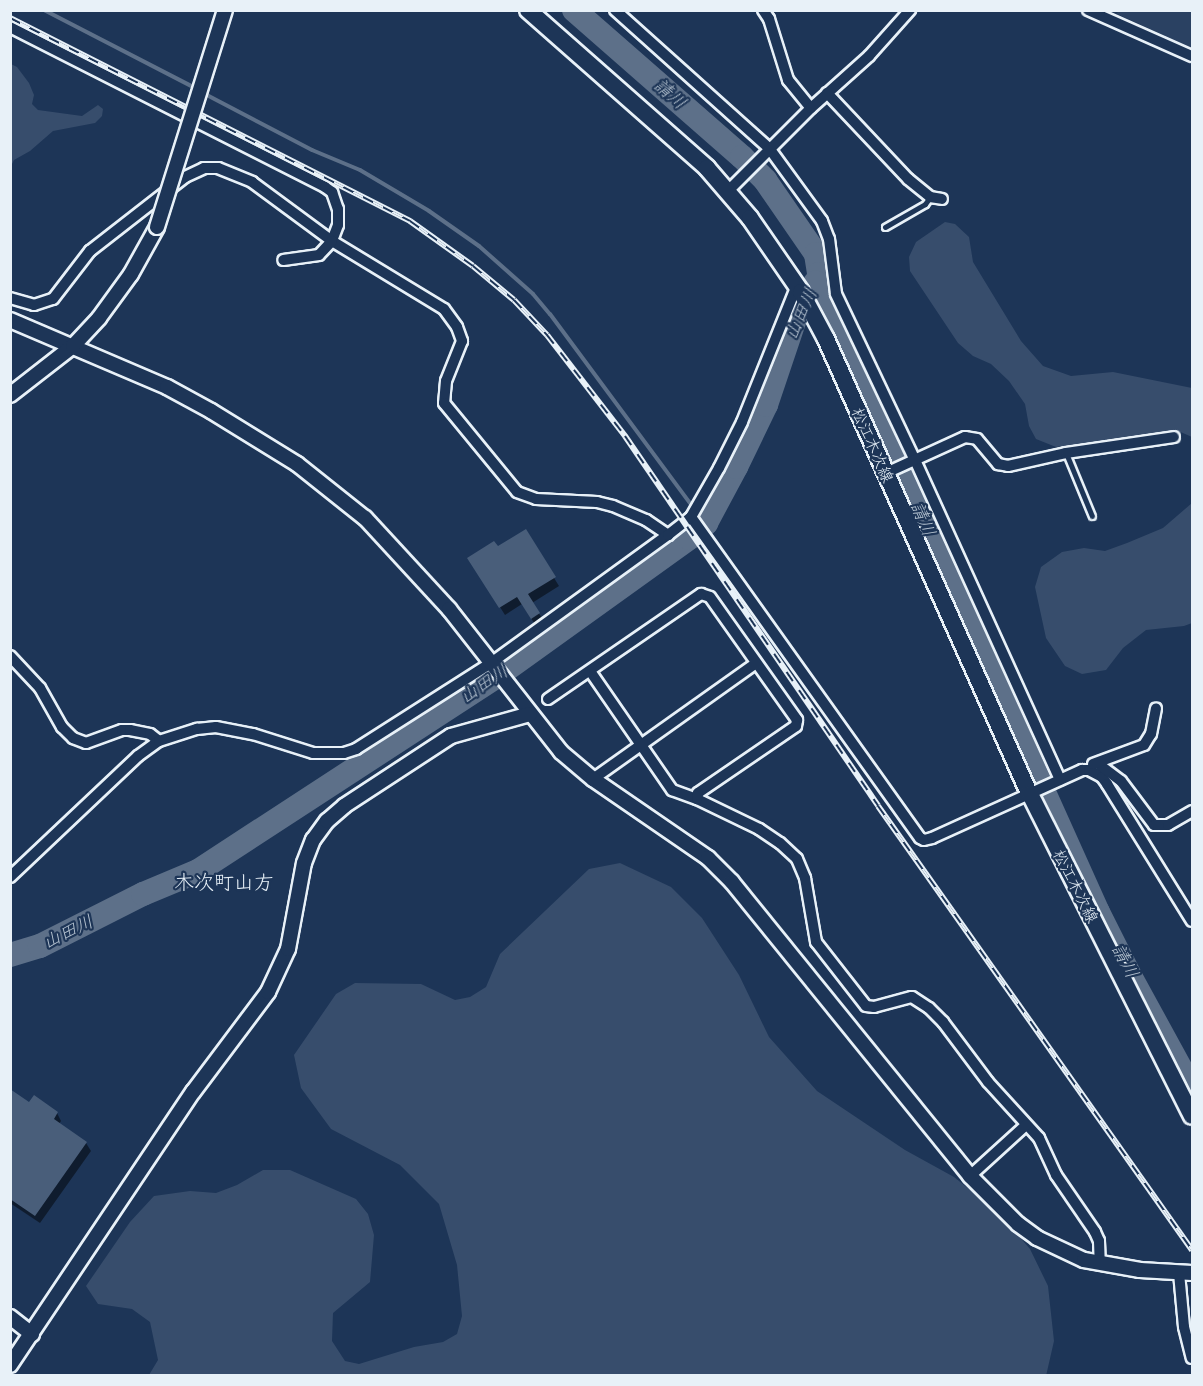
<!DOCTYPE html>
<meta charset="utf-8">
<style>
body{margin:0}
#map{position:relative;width:1203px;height:1386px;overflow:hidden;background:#1d3557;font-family:"Patrick Hand","Klee One",sans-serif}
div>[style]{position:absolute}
.built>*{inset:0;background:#2a4162}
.green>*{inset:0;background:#374d6c}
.shadow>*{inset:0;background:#0007}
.stream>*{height:4px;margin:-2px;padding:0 2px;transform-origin:2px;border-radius:2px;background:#5d7089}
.river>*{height:24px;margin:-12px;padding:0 12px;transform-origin:12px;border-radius:12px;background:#5d7089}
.building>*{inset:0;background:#495e7a}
.roads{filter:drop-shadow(2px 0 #e8f1f8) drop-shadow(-2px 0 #e8f1f8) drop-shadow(0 2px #e8f1f8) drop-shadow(0 -2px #e8f1f8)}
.service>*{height:5px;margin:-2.5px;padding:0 2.5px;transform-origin:2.5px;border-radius:2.5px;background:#1d3557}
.minor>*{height:10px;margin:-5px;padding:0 5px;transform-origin:5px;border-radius:5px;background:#1d3557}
.tertiary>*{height:14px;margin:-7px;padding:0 7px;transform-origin:7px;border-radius:7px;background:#1d3557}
.primary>*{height:16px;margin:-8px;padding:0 8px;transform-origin:8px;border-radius:8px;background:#1d3557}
.rail>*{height:6px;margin-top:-3px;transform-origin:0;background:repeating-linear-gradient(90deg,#1d3557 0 11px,#e8f1f8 0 22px);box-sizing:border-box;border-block:2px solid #e8f1f8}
.bridges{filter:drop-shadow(2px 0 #e8f1f8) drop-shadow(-2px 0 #e8f1f8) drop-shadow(0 2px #e8f1f8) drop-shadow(0 -2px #e8f1f8)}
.tertiary-bridge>*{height:14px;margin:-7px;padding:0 7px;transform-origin:7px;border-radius:7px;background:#1d3557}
span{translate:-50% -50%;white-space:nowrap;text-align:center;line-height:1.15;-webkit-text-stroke:4.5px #1d3557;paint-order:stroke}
.street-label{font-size:16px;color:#e8f1f8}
.water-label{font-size:18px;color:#b7c4d1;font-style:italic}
.quarter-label{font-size:20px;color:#e8f1f8}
.frame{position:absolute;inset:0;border:12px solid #e8f1f8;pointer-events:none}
</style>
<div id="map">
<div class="built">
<i style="clip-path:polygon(1118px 11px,1192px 11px,1192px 48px,1117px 14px)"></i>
</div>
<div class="green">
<i style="clip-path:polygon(11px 64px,17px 67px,29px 83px,34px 95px,32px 104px,38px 110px,82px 116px,98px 105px,103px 109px,102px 116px,95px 123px,53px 131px,30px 151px,14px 160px,11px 166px)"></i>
<i style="clip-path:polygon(945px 222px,955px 224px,969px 237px,973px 262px,1021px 341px,1043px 366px,1071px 376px,1113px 372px,1192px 388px,1192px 437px,1176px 430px,1056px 447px,1036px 439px,1029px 426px,1025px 404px,1009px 381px,991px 364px,973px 356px,958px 343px,910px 271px,909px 257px,916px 242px)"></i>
<i style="clip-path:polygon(1192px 503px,1192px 623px,1184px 626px,1146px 630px,1123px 648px,1106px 670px,1082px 674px,1065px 666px,1046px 638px,1035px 587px,1041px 567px,1062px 552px,1084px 548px,1105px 551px,1127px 543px,1163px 528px)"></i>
<i style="clip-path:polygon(620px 863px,671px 887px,702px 918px,739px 975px,769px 1037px,817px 1091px,905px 1150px,954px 1177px,1000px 1214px,1030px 1249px,1048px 1286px,1054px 1341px,1046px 1376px,149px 1375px,158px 1360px,150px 1322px,132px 1309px,98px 1304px,86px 1286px,130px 1222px,154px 1196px,190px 1191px,216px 1193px,237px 1185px,263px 1170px,290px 1170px,356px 1199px,368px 1214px,374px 1235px,370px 1282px,333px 1313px,332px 1341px,345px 1361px,359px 1364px,414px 1347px,443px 1342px,457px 1334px,462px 1316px,457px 1265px,439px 1204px,400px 1165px,331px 1129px,301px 1088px,294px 1055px,336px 994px,355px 983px,421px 984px,455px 1000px,470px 997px,486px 987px,500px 954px,589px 869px)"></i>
</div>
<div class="shadow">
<i style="clip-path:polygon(525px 531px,559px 586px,532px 603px,544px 621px,536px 626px,522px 604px,505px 615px,474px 566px)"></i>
<i style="clip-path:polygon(10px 1091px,30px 1104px,57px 1113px,61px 1121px,59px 1124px,86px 1143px,91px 1151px,40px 1223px,10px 1203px)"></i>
</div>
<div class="stream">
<i style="left:44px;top:10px;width:172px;rotate:27.3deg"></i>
<i style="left:203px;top:93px;width:123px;rotate:27.6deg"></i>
<i style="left:312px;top:150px;width:52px;rotate:22.6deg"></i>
<i style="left:360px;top:170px;width:80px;rotate:30.7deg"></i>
<i style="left:429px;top:211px;width:61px;rotate:35deg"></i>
<i style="left:479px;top:246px;width:72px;rotate:41.6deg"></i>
<i style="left:533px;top:294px;width:26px;rotate:50deg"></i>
<i style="left:550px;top:314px;width:235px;rotate:53.5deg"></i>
<i style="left:702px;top:518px;width:6px;rotate:51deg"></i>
</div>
<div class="river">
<i style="left:574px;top:10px;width:223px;rotate:41.2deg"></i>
<i style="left:742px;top:157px;width:33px;rotate:45deg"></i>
<i style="left:765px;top:180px;width:90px;rotate:55.4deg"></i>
<i style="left:816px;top:254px;width:20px;rotate:81deg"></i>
<i style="left:819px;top:274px;width:48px;rotate:68.2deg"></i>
<i style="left:837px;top:319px;width:309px;rotate:66.8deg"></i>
<i style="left:959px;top:603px;width:339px;rotate:65.8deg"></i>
<i style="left:1098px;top:912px;width:69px;rotate:63.4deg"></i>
<i style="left:1129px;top:974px;width:131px;rotate:61.3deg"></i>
<i style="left:10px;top:955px;width:31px;rotate:-17deg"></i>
<i style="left:40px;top:946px;width:115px;rotate:-26.8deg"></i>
<i style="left:143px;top:894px;width:60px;rotate:-22.7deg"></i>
<i style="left:198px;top:871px;width:361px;rotate:-33.1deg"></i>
<i style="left:500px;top:674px;width:233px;rotate:-35.7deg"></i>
<i style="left:689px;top:538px;width:23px;rotate:-41deg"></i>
<i style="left:706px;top:523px;width:64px;rotate:-61.8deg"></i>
<i style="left:736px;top:467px;width:69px;rotate:-64.2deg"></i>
<i style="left:766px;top:405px;width:94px;rotate:-71.4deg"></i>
<i style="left:796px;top:316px;width:39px;rotate:-60deg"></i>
</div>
<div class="building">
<i style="clip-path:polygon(526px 529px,556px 577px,528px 594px,540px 613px,531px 619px,517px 597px,499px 608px,467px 558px,494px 541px,498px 546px)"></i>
<i style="clip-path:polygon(10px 1089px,29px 1102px,34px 1095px,58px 1112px,54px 1119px,87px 1142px,35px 1216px,10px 1199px)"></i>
</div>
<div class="roads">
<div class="service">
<i style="left:885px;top:227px;width:46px;rotate:-29.9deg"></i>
<i style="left:925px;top:204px;width:9px;rotate:-54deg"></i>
<i style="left:1066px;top:453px;width:68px;rotate:67.6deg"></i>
</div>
<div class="minor">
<i style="left:615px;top:10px;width:207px;rotate:41.9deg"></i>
<i style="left:769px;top:148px;width:90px;rotate:54deg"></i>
<i style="left:822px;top:221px;width:19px;rotate:69deg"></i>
<i style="left:829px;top:239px;width:55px;rotate:82.7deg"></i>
<i style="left:836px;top:294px;width:184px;rotate:64.6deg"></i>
<i style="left:915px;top:460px;width:351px;rotate:65.6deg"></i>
<i style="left:763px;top:10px;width:11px;rotate:56deg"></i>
<i style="left:769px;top:19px;width:64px;rotate:72.7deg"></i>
<i style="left:788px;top:80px;width:36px;rotate:51deg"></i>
<i style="left:1088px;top:10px;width:114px;rotate:23.9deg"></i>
<i style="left:10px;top:27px;width:353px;rotate:26.9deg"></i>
<i style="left:325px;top:187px;width:9px;rotate:36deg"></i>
<i style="left:332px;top:192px;width:18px;rotate:71deg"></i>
<i style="left:338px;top:209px;width:16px;rotate:90deg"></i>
<i style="left:338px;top:225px;width:17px;rotate:111deg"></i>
<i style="left:332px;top:241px;width:131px;rotate:31.3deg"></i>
<i style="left:444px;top:309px;width:22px;rotate:54deg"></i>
<i style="left:457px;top:327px;width:15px;rotate:70deg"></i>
<i style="left:462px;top:341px;width:43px;rotate:111.8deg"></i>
<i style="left:446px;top:381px;width:22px;rotate:95deg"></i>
<i style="left:444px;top:403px;width:115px;rotate:50.6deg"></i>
<i style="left:517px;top:492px;width:20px;rotate:20deg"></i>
<i style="left:536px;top:499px;width:61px;rotate:2.8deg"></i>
<i style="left:597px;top:502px;width:16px;rotate:14deg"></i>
<i style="left:613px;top:506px;width:36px;rotate:23deg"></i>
<i style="left:646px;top:520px;width:27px;rotate:34deg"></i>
<i style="left:827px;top:93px;width:118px;rotate:46.7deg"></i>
<i style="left:908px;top:179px;width:28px;rotate:39deg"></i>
<i style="left:930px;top:197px;width:12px;rotate:9deg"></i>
<i style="left:728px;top:191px;width:117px;rotate:-45deg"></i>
<i style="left:811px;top:108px;width:78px;rotate:-41.9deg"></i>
<i style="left:869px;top:56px;width:62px;rotate:-48.3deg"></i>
<i style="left:10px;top:298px;width:25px;rotate:16deg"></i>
<i style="left:34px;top:305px;width:20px;rotate:-18deg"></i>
<i style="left:53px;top:299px;width:61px;rotate:-52.4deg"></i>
<i style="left:90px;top:251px;width:120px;rotate:-37.9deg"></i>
<i style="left:185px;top:177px;width:21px;rotate:-25deg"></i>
<i style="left:204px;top:168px;width:14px"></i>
<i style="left:218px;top:168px;width:37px;rotate:22deg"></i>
<i style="left:252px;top:182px;width:99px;rotate:36.4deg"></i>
<i style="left:332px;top:241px;width:19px;rotate:133deg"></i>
<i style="left:319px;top:255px;width:36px;rotate:172deg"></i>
<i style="left:886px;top:473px;width:87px;rotate:-24.5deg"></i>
<i style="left:965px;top:437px;width:12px;rotate:9deg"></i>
<i style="left:977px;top:439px;width:33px;rotate:50deg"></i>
<i style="left:998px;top:464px;width:10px;rotate:11deg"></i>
<i style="left:1008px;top:466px;width:59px;rotate:-12.6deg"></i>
<i style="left:1066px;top:453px;width:109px;rotate:-8.4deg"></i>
<i style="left:691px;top:517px;width:394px;rotate:54.5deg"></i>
<i style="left:920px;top:838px;width:4px;rotate:27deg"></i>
<i style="left:924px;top:840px;width:8px;rotate:-14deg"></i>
<i style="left:932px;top:838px;width:165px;rotate:-24.4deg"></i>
<i style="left:1082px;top:770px;width:7px"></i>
<i style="left:1089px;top:770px;width:15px;rotate:28deg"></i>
<i style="left:1102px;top:777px;width:9px;rotate:54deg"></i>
<i style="left:1107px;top:784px;width:161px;rotate:58.2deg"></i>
<i style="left:10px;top:656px;width:44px;rotate:46.8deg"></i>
<i style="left:40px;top:688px;width:45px;rotate:60.6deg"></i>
<i style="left:62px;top:727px;width:16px;rotate:45deg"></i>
<i style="left:73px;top:738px;width:14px;rotate:21deg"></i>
<i style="left:86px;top:743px;width:38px;rotate:-20deg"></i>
<i style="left:122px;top:730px;width:8px"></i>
<i style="left:130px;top:730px;width:20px;rotate:11deg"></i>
<i style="left:150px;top:734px;width:11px;rotate:38deg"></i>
<i style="left:590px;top:671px;width:145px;rotate:55.4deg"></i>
<i style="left:672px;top:790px;width:27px;rotate:20deg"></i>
<i style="left:697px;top:799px;width:69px;rotate:25.8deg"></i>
<i style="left:759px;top:829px;width:25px;rotate:34deg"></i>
<i style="left:780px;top:843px;width:23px;rotate:43deg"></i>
<i style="left:797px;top:859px;width:21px;rotate:67deg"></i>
<i style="left:805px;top:878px;width:65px;rotate:80.2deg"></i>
<i style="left:816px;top:942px;width:81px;rotate:52deg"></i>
<i style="left:866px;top:1006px;width:8px;rotate:7deg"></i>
<i style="left:874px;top:1007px;width:39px;rotate:-15deg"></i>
<i style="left:912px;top:997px;width:20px;rotate:33deg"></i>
<i style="left:929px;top:1008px;width:20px;rotate:45deg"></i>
<i style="left:943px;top:1022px;width:75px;rotate:53.1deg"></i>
<i style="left:988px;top:1082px;width:76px;rotate:47.7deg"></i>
<i style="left:1039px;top:1138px;width:41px;rotate:65.3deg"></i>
<i style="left:1056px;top:1175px;width:69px;rotate:55.6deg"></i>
<i style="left:1095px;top:1232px;width:10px;rotate:66deg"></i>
<i style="left:1099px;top:1241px;width:23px;rotate:88deg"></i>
<i style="left:548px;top:699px;width:186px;rotate:-34.5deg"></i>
<i style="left:701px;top:594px;width:9px;rotate:18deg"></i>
<i style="left:710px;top:597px;width:151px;rotate:54.7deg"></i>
<i style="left:797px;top:720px;width:6px;rotate:99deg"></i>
<i style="left:796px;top:726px;width:119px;rotate:145.6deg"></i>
<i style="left:698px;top:793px;width:6px;rotate:99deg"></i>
<i style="left:1097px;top:763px;width:30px;rotate:37deg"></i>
<i style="left:1121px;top:781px;width:55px;rotate:53.1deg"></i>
<i style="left:1154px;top:825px;width:14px"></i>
<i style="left:1168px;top:825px;width:28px;rotate:-30deg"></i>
<i style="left:1093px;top:764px;width:54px;rotate:-20.4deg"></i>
<i style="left:1144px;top:745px;width:13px;rotate:-58deg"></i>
<i style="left:1151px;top:734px;width:26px;rotate:-79deg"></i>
<i style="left:593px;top:779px;width:200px;rotate:-35.4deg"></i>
<i style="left:10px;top:877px;width:176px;rotate:-43.4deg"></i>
<i style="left:138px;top:756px;width:26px;rotate:-36deg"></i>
<i style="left:159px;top:741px;width:40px;rotate:-18deg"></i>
<i style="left:197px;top:729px;width:19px;rotate:-6deg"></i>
<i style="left:216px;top:727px;width:38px;rotate:11deg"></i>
<i style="left:253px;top:734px;width:63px;rotate:17.6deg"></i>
<i style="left:313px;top:753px;width:31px"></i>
<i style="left:344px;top:753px;width:13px;rotate:-18deg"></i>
<i style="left:356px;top:749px;width:160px;rotate:-32.5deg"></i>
<i style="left:491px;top:663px;width:218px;rotate:-35.9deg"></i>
<i style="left:668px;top:535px;width:29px;rotate:-38deg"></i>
<i style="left:691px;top:517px;width:56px;rotate:-60.3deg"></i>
<i style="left:719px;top:468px;width:51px;rotate:-63.4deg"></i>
<i style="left:742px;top:422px;width:148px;rotate:-68.1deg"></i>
<i style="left:970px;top:1176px;width:76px;rotate:-42.3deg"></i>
<i style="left:1179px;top:1273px;width:54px;rotate:84.7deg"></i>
<i style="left:1184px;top:1327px;width:32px;rotate:76deg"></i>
</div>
<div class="tertiary">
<i style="left:10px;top:320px;width:171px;rotate:23.1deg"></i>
<i style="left:167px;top:387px;width:50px;rotate:28.6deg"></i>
<i style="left:211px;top:411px;width:101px;rotate:31.6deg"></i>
<i style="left:297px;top:464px;width:87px;rotate:38.5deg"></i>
<i style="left:365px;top:518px;width:124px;rotate:47.3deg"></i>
<i style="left:449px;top:609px;width:182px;rotate:51.9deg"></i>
<i style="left:561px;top:752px;width:42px;rotate:40.2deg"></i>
<i style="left:593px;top:779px;width:140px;rotate:34.5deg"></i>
<i style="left:708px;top:858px;width:34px;rotate:45deg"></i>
<i style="left:732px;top:882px;width:378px;rotate:51deg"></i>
<i style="left:970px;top:1176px;width:68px;rotate:45deg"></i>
<i style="left:1018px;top:1224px;width:24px;rotate:36deg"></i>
<i style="left:1037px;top:1238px;width:52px;rotate:25.1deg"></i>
<i style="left:1084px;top:1260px;width:57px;rotate:10.1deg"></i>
<i style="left:1140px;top:1270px;width:52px;rotate:3.3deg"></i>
<i style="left:10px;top:395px;width:80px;rotate:-37.9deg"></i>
<i style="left:73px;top:346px;width:38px;rotate:-47deg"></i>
<i style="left:99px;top:318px;width:54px;rotate:-54deg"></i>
<i style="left:131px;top:274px;width:54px;rotate:-61deg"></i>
<i style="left:10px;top:1317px;width:28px;rotate:38deg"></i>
<i style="left:10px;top:1365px;width:329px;rotate:-56.2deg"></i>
<i style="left:193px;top:1092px;width:125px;rotate:-53.1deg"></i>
<i style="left:268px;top:992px;width:47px;rotate:-65.1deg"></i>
<i style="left:288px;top:949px;width:87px;rotate:-79.5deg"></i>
<i style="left:304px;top:863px;width:25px;rotate:-69deg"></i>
<i style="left:313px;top:840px;width:24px;rotate:-54deg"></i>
<i style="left:327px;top:821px;width:23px;rotate:-41deg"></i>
<i style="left:344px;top:806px;width:128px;rotate:-33.2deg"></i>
<i style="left:451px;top:736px;width:82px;rotate:-15.6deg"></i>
</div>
<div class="primary">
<i style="left:528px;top:10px;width:239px;rotate:41.4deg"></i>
<i style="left:707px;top:168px;width:66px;rotate:49.3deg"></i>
<i style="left:750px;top:218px;width:90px;rotate:55.4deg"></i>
<i style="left:801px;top:292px;width:53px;rotate:62deg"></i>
<i style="left:826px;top:339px;width:499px;rotate:65.9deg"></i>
<i style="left:1030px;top:794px;width:360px;rotate:63.3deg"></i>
</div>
</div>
<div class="rail">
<i style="left:10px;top:18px;width:449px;rotate:26.9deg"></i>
<i style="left:410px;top:221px;width:77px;rotate:35.5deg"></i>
<i style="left:473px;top:266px;width:53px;rotate:39.7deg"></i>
<i style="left:514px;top:300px;width:48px;rotate:46.7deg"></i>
<i style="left:547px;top:335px;width:128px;rotate:52.3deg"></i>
<i style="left:625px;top:436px;width:448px;rotate:55.6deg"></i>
<i style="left:878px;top:806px;width:544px;rotate:54.73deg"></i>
</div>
<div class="bridges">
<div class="tertiary-bridge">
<i style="left:157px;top:227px;width:227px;rotate:-72.6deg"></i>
</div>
</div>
<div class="street-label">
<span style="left:873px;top:445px;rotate:66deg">松江木次線</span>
<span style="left:1076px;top:886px;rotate:63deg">松江木次線</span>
</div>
<div class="water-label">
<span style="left:670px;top:94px;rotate:41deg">請川</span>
<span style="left:801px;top:314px;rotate:-66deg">山田川</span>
<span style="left:923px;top:519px;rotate:67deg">請川</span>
<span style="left:484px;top:684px;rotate:-34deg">山田川</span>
<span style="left:68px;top:932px;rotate:-26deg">山田川</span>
<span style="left:1125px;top:961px;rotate:62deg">請川</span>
</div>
<div class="quarter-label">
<span style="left:224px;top:881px">木次町山方</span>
</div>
<div class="frame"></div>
</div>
